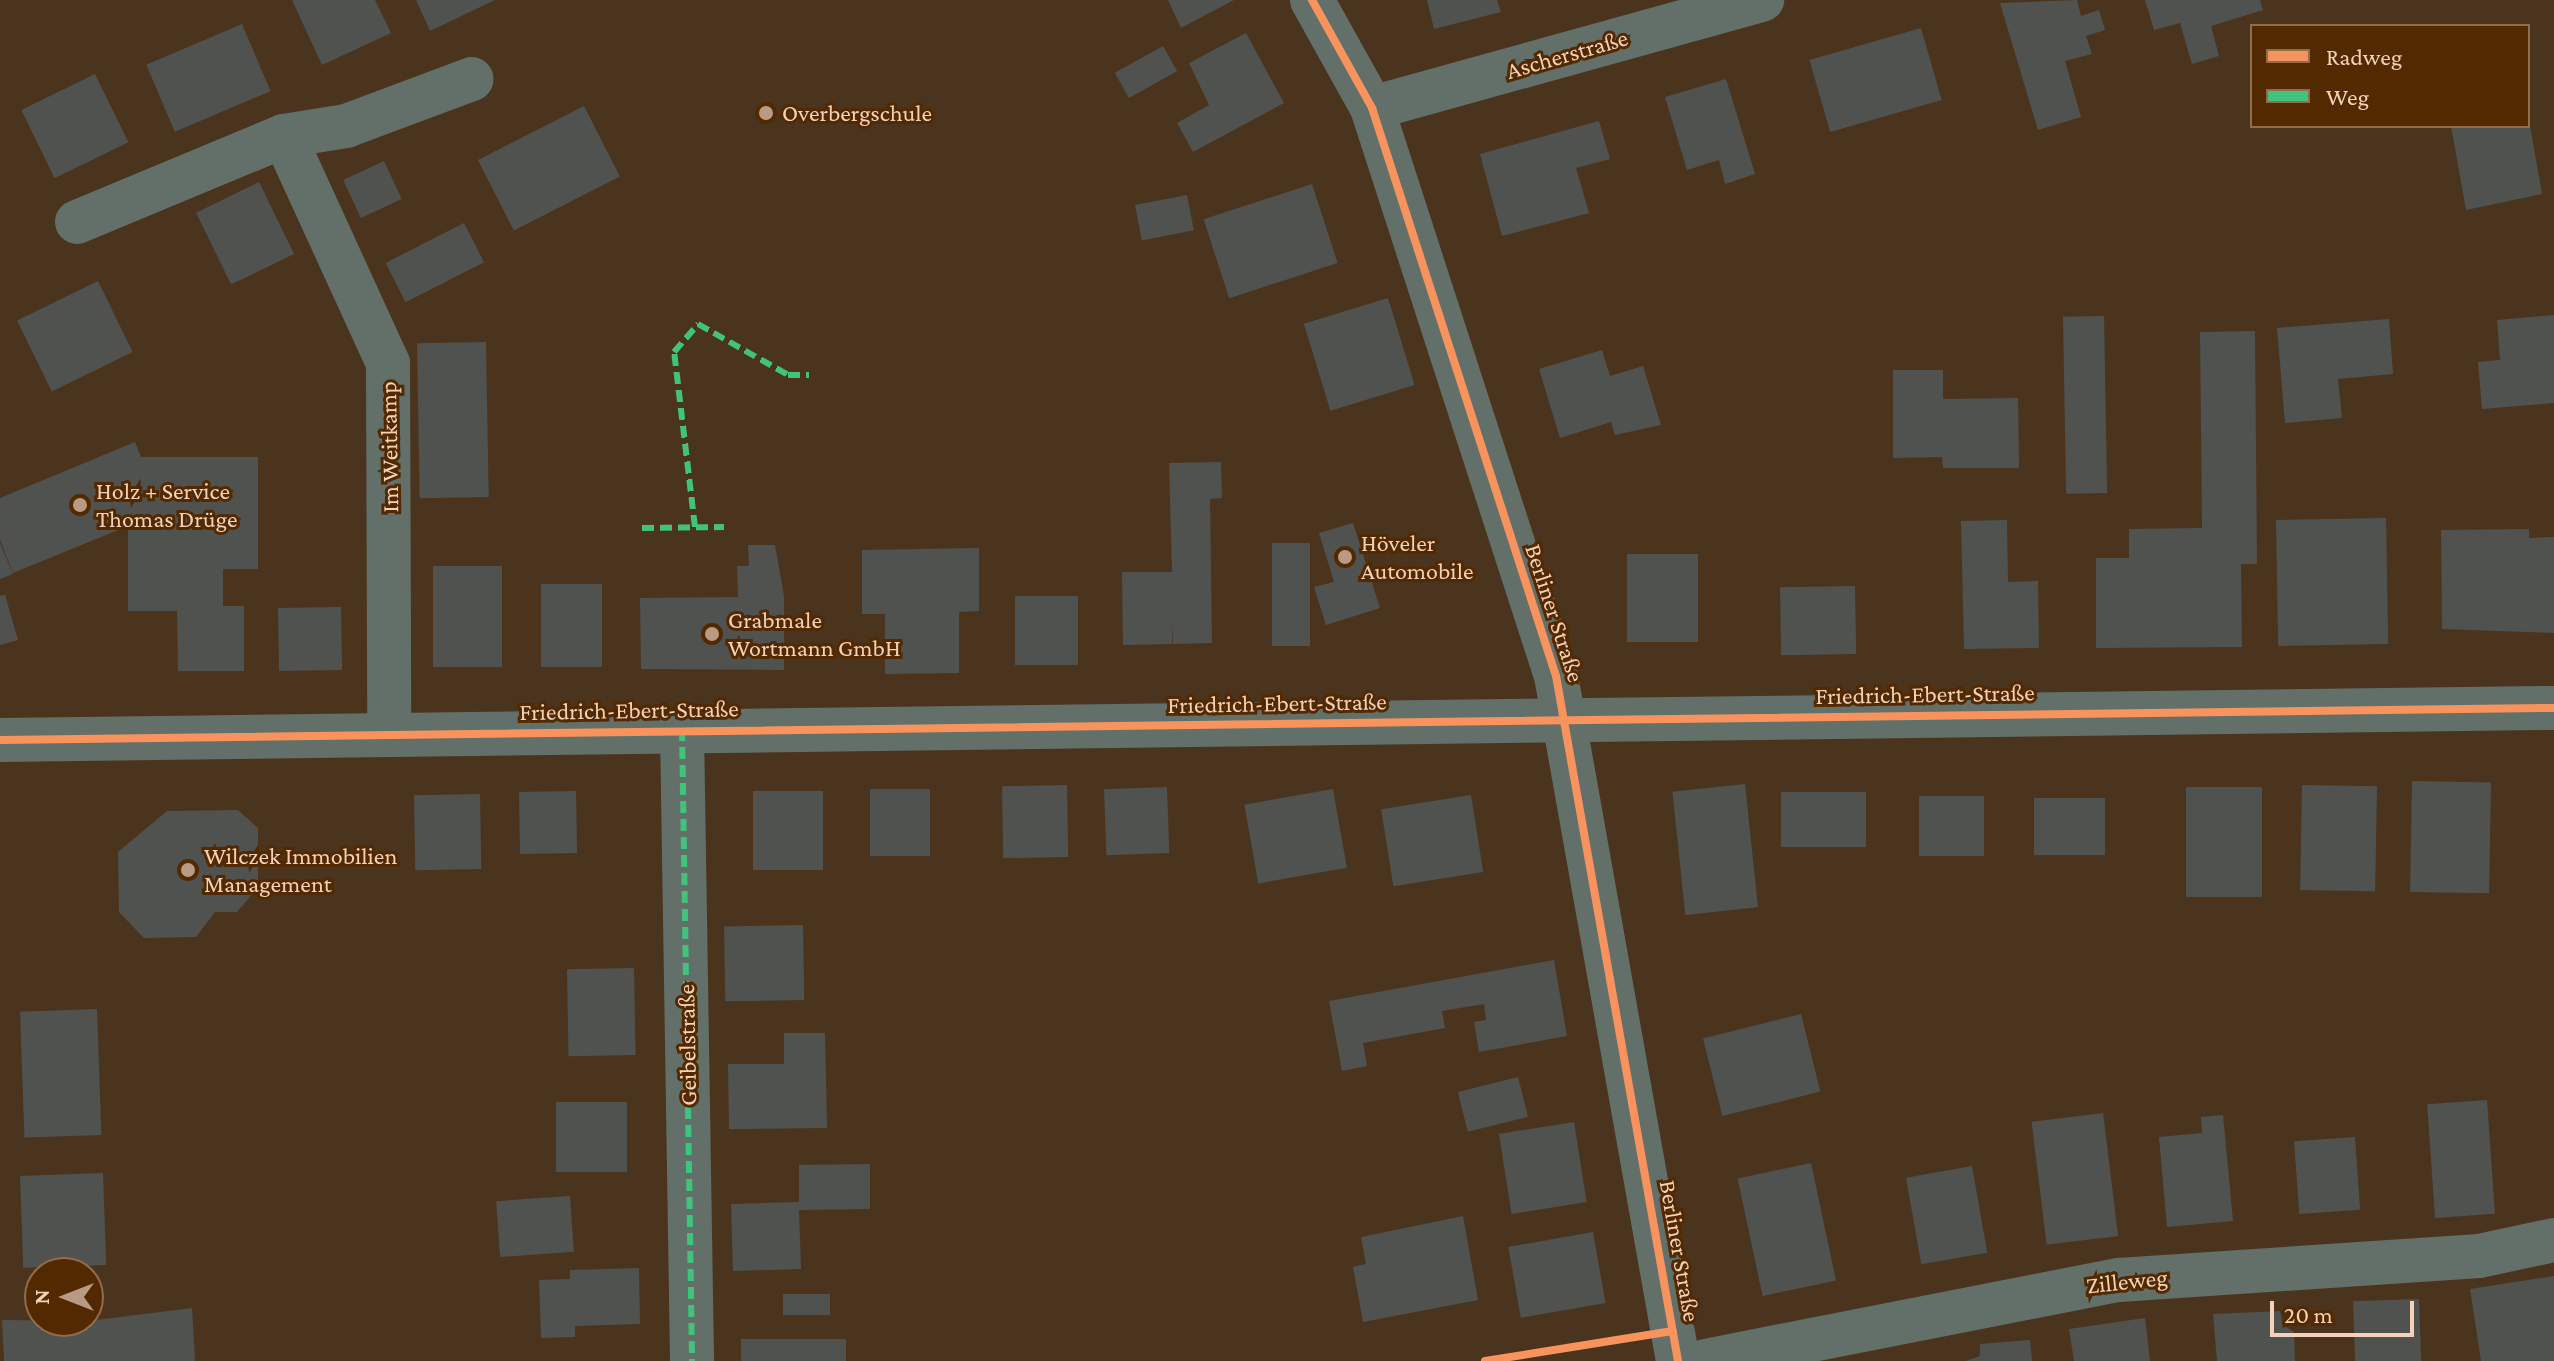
<!DOCTYPE html>
<meta charset="utf-8">
<style>
body{margin:0}
#map{position:relative;width:2554px;height:1361px;overflow:hidden;background:#4b341d;font-family:"Crimson Pro",serif}
div>[style]{position:absolute}
.building>*{inset:0;background:#505250;transform-origin:0 0}
.minor>*{height:44px;margin:-22px;padding:0 22px;transform-origin:22px;border-radius:22px;background:#627069}
.quiet>*{height:6px;margin-top:-3px;transform-origin:0;background:repeating-linear-gradient(90deg,#40c37c 0 12px,transparent 0 18px)}
.cycleway>*{height:8px;margin:-4px;padding:0 4px;transform-origin:4px;border-radius:4px;background:#f8935d}
.dots>*{width:22px;height:22px;translate:-50% -50%;box-sizing:border-box;border:4px solid #522900;border-radius:50%}
span{translate:-50% -50%;white-space:nowrap;text-align:center;line-height:1.15;-webkit-text-stroke:6px #522900;paint-order:stroke}
.street-label{font-size:24px;color:#f3d2b9}
.poi-label{font-size:24px;color:#f3d2b9}
.left{translate:0 -50%;text-align:left}
.legend{position:absolute;left:2250px;top:24px;width:280px;height:104px;box-sizing:border-box;background:#522900;border:2px solid #926d4a;margin:0;padding:10px 14px;list-style:none;font-size:24px;color:#f3d2b9}
.legend li{display:flex;align-items:center;gap:16px;height:40px}
.legend b{width:40px;border:2px solid #926d4a}
.north{position:absolute;left:24px;top:1257px;width:80px;height:80px;box-sizing:border-box;background:#522900;border:2px solid #926d4a;border-radius:50%;rotate:270deg;font-size:22px;font-weight:700;line-height:32px;text-align:center;color:#f3d2b9}
.north::after{content:'';display:block;margin:auto;width:28px;height:36px;background:#b89b82;clip-path:polygon(50% 0,100% 100%,50% 72%,0 100%)}
.scale{position:absolute;left:2270px;top:1301px;width:144px;height:36px;box-sizing:border-box;border:4px solid #f3d2b9;border-top:0;padding-left:10px;font-size:24px;line-height:28px;white-space:nowrap;color:#f3d2b9;-webkit-text-stroke:6px #522900;paint-order:stroke}
</style>
<div id="map">
<div class="building">
<i style="clip-path:polygon(292px 0,375px 0,391px 33px,322px 65px)"></i>
<i style="clip-path:polygon(416px 0,495px 0,430px 31px)"></i>
<i style="clip-path:polygon(1168px 0,1234px 0,1181px 28px)"></i>
<i style="clip-path:polygon(1427px 0,1497px 0,1501px 12px,1434px 29px)"></i>
<i style="clip-path:polygon(2077px 0,2081px 16px,2099px 10px,2105px 30px,2086px 36px,2092px 54px,2065px 61px,2081px 117px,2038px 130px,2000px 3px)"></i>
<i style="clip-path:polygon(2145px 0,2260px 0,2263px 10px,2211px 26px,2219px 56px,2192px 64px,2180px 23px,2154px 30px)"></i>
<i style="left:242px;top:24px;width:73px;height:104px;rotate:67deg"></i>
<i style="left:1921px;top:28px;width:75px;height:116px;rotate:74deg"></i>
<i style="clip-path:polygon(1246px 33px,1284px 103px,1193px 152px,1177px 123px,1209px 105px,1189px 63px)"></i>
<i style="left:1163px;top:46px;width:29px;height:55px;rotate:61deg"></i>
<i style="left:95px;top:74px;width:76px;height:82px;rotate:64deg"></i>
<i style="clip-path:polygon(1726px 79px,1755px 174px,1725px 184px,1719px 160px,1687px 170px,1665px 97px)"></i>
<i style="left:584px;top:106px;width:79px;height:119px;rotate:63deg"></i>
<i style="clip-path:polygon(1599px 121px,1610px 159px,1576px 168px,1589px 213px,1502px 236px,1480px 154px)"></i>
<i style="clip-path:polygon(2451px 126px,2530px 126px,2542px 194px,2466px 210px)"></i>
<i style="left:384px;top:161px;width:42px;height:45px;rotate:65deg"></i>
<i style="left:259px;top:182px;width:80px;height:70px;rotate:64deg"></i>
<i style="left:1312px;top:184px;width:83px;height:114px;rotate:72deg"></i>
<i style="left:1187px;top:195px;width:36px;height:53px;rotate:79deg"></i>
<i style="left:464px;top:223px;width:44px;height:88px;rotate:63deg"></i>
<i style="left:98px;top:281px;width:79px;height:90px;rotate:64deg"></i>
<i style="left:1388px;top:298px;width:91px;height:88px;rotate:73deg"></i>
<i style="clip-path:polygon(2554px 315px,2554px 403px,2482px 409px,2478px 362px,2500px 360px,2497px 320px)"></i>
<i style="left:2104px;top:316px;width:177px;height:41px;rotate:89deg"></i>
<i style="clip-path:polygon(2389px 319px,2393px 374px,2338px 379px,2342px 418px,2285px 423px,2277px 328px)"></i>
<i style="clip-path:polygon(2255px 331px,2257px 564px,2241px 564px,2242px 647px,2096px 648px,2096px 558px,2129px 558px,2129px 529px,2202px 528px,2200px 332px)"></i>
<i style="left:486px;top:342px;width:155px;height:69px;rotate:89deg"></i>
<i style="clip-path:polygon(1602px 350px,1610px 376px,1643px 366px,1661px 425px,1615px 435px,1611px 422px,1560px 438px,1539px 369px)"></i>
<i style="clip-path:polygon(1893px 370px,1943px 370px,1943px 399px,2018px 398px,2019px 468px,1943px 468px,1942px 457px,1893px 458px)"></i>
<i style="clip-path:polygon(135px 442px,141px 457px,258px 457px,258px 569px,223px 569px,223px 606px,244px 606px,244px 671px,178px 671px,177px 611px,128px 611px,128px 526px,13px 573px,0 540px,0 498px)"></i>
<i style="clip-path:polygon(1221px 462px,1222px 498px,1210px 499px,1212px 643px,1173px 644px,1173px 625px,1172px 644px,1123px 645px,1122px 572px,1172px 572px,1169px 463px)"></i>
<i style="left:2386px;top:518px;width:126px;height:110px;rotate:89deg"></i>
<i style="clip-path:polygon(2007px 520px,2008px 582px,2038px 581px,2039px 648px,1964px 649px,1961px 521px)"></i>
<i style="clip-path:polygon(1353px 523px,1380px 608px,1326px 625px,1314px 587px,1334px 582px,1319px 533px)"></i>
<i style="clip-path:polygon(2529px 529px,2529px 538px,2554px 537px,2554px 633px,2442px 629px,2441px 530px)"></i>
<i style="clip-path:polygon(0 543px,13px 574px,0 579px)"></i>
<i style="left:1272px;top:543px;width:38px;height:103px"></i>
<i style="clip-path:polygon(748px 545px,775px 545px,784px 596px,784px 670px,641px 669px,640px 598px,738px 597px,737px 566px,749px 566px)"></i>
<i style="clip-path:polygon(979px 548px,979px 611px,959px 612px,959px 673px,885px 674px,885px 614px,862px 614px,862px 550px)"></i>
<i style="left:1627px;top:554px;width:71px;height:88px"></i>
<i style="left:433px;top:566px;width:69px;height:101px"></i>
<i style="left:541px;top:584px;width:61px;height:83px"></i>
<i style="left:1855px;top:586px;width:68px;height:75px;rotate:89deg"></i>
<i style="clip-path:polygon(5px 595px,18px 640px,0 645px,0 596px)"></i>
<i style="left:1015px;top:596px;width:63px;height:69px"></i>
<i style="left:341px;top:607px;width:63px;height:63px;rotate:89deg"></i>
<i style="left:2412px;top:781px;width:79px;height:111px;rotate:1deg"></i>
<i style="left:1745px;top:784px;width:124px;height:73px;rotate:84deg"></i>
<i style="left:1067px;top:785px;width:72px;height:65px;rotate:89deg"></i>
<i style="left:2302px;top:785px;width:75px;height:105px;rotate:1deg"></i>
<i style="left:1167px;top:787px;width:66px;height:63px;rotate:88deg"></i>
<i style="left:2186px;top:787px;width:76px;height:110px"></i>
<i style="left:870px;top:789px;width:60px;height:67px"></i>
<i style="left:1333px;top:789px;width:80px;height:90px;rotate:80deg"></i>
<i style="left:576px;top:791px;width:62px;height:57px;rotate:89deg"></i>
<i style="left:753px;top:791px;width:70px;height:79px"></i>
<i style="left:1781px;top:792px;width:85px;height:55px"></i>
<i style="left:480px;top:794px;width:75px;height:66px;rotate:89deg"></i>
<i style="left:1471px;top:795px;width:78px;height:91px;rotate:81deg"></i>
<i style="left:1919px;top:796px;width:65px;height:60px"></i>
<i style="left:2034px;top:798px;width:71px;height:57px"></i>
<i style="clip-path:polygon(238px 810px,258px 828px,258px 887px,237px 912px,215px 912px,196px 937px,144px 938px,119px 912px,118px 852px,167px 811px)"></i>
<i style="left:803px;top:925px;width:75px;height:79px;rotate:89deg"></i>
<i style="clip-path:polygon(1554px 960px,1567px 1036px,1479px 1052px,1474px 1022px,1486px 1020px,1484px 1004px,1442px 1011px,1445px 1028px,1363px 1043px,1367px 1066px,1342px 1071px,1329px 1001px)"></i>
<i style="left:634px;top:968px;width:87px;height:67px;rotate:89deg"></i>
<i style="left:97px;top:1009px;width:126px;height:77px;rotate:88deg"></i>
<i style="left:1801px;top:1014px;width:80px;height:101px;rotate:76deg"></i>
<i style="clip-path:polygon(784px 1033px,825px 1033px,827px 1128px,729px 1129px,728px 1064px,784px 1064px)"></i>
<i style="left:1518px;top:1077px;width:41px;height:62px;rotate:76deg"></i>
<i style="left:2487px;top:1100px;width:114px;height:60px;rotate:86deg"></i>
<i style="left:556px;top:1102px;width:71px;height:70px"></i>
<i style="left:2103px;top:1113px;width:124px;height:72px;rotate:83deg"></i>
<i style="clip-path:polygon(2223px 1115px,2233px 1221px,2167px 1227px,2159px 1137px,2202px 1133px,2201px 1117px)"></i>
<i style="left:1574px;top:1122px;width:81px;height:76px;rotate:81deg"></i>
<i style="left:2355px;top:1137px;width:73px;height:61px;rotate:86deg"></i>
<i style="left:1811px;top:1163px;width:120px;height:75px;rotate:78deg"></i>
<i style="clip-path:polygon(870px 1164px,870px 1209px,799px 1210px,801px 1269px,733px 1271px,731px 1204px,799px 1202px,799px 1165px)"></i>
<i style="left:1972px;top:1166px;width:88px;height:67px;rotate:80deg"></i>
<i style="left:103px;top:1173px;width:92px;height:83px;rotate:88deg"></i>
<i style="left:570px;top:1196px;width:56px;height:74px;rotate:86deg"></i>
<i style="clip-path:polygon(1463px 1216px,1478px 1300px,1363px 1322px,1353px 1267px,1366px 1264px,1361px 1237px)"></i>
<i style="left:1593px;top:1232px;width:72px;height:86px;rotate:80deg"></i>
<i style="clip-path:polygon(639px 1268px,640px 1324px,575px 1326px,575px 1337px,541px 1338px,539px 1280px,570px 1279px,570px 1270px)"></i>
<i style="clip-path:polygon(2554px 1276px,2554px 1361px,2481px 1361px,2470px 1289px)"></i>
<i style="left:783px;top:1294px;width:47px;height:21px"></i>
<i style="left:2419px;top:1299px;width:62px;height:66px;rotate:88deg"></i>
<i style="clip-path:polygon(192px 1308px,195px 1361px,4px 1361px,2px 1320px,88px 1321px)"></i>
<i style="clip-path:polygon(2280px 1311px,2283px 1325px,2294px 1332px,2295px 1361px,2217px 1361px,2213px 1314px)"></i>
<i style="clip-path:polygon(2145px 1318px,2150px 1361px,2074px 1361px,2069px 1329px)"></i>
<i style="left:846px;top:1339px;width:22px;height:105px;rotate:90deg"></i>
<i style="clip-path:polygon(2030px 1340px,2032px 1361px,1966px 1361px,1980px 1356px,1980px 1344px)"></i>
</div>
<div class="minor">
<i style="left:1312px;top:0;width:124px;rotate:60.9deg"></i>
<i style="left:1372px;top:108px;width:597px;rotate:72.05deg"></i>
<i style="left:1556px;top:676px;width:696px;rotate:79.9deg"></i>
<i style="left:1372px;top:108px;width:405px;rotate:-15.5deg"></i>
<i style="left:284px;top:136px;width:250px;rotate:65.4deg"></i>
<i style="left:388px;top:363px;width:370px;rotate:89.8deg"></i>
<i style="left:77px;top:222px;width:224px;rotate:-22.6deg"></i>
<i style="left:284px;top:136px;width:63px;rotate:-9.2deg"></i>
<i style="left:346px;top:126px;width:134px;rotate:-20.5deg"></i>
<i style="left:682px;top:729px;width:632px;rotate:89.09deg"></i>
<i style="left:0;top:740px;width:2554px;rotate:-0.72deg"></i>
<i style="left:1705px;top:1361px;width:422px;rotate:-11.1deg"></i>
<i style="left:2119px;top:1280px;width:361px;rotate:-3.8deg"></i>
<i style="left:2479px;top:1256px;width:77px;rotate:-12deg"></i>
</div>
<div class="quiet">
<i style="left:695px;top:527px;width:176px;rotate:-96.8deg"></i>
<i style="left:674px;top:352px;width:37px;rotate:-49deg"></i>
<i style="left:698px;top:324px;width:103px;rotate:29.5deg"></i>
<i style="left:788px;top:375px;width:21px"></i>
<i style="left:642px;top:528px;width:82px;rotate:-0.7deg"></i>
<i style="left:682px;top:729px;width:632px;rotate:89.09deg"></i>
</div>
<div class="cycleway">
<i style="left:1312px;top:0;width:124px;rotate:60.9deg"></i>
<i style="left:1372px;top:108px;width:597px;rotate:72.05deg"></i>
<i style="left:1556px;top:676px;width:696px;rotate:79.9deg"></i>
<i style="left:0;top:740px;width:2554px;rotate:-0.72deg"></i>
<i style="left:1485px;top:1361px;width:190px;rotate:-9.1deg"></i>
</div>
<div class="dots">
<i style="left:766px;top:113px;background:#b89b82"></i>
<i style="left:80px;top:505px;background:#b89b82"></i>
<i style="left:1345px;top:557px;background:#b89b82"></i>
<i style="left:712px;top:634px;background:#b89b82"></i>
<i style="left:188px;top:870px;background:#b89b82"></i>
</div>
<div class="street-label">
<span style="left:1567px;top:54px;rotate:-16deg">Ascherstraße</span>
<span style="left:389px;top:447px;rotate:-91deg">Im Weitkamp</span>
<span style="left:1555px;top:613px;rotate:72deg">Berliner Straße</span>
<span style="left:1925px;top:694px;rotate:-1deg">Friedrich-Ebert-Straße</span>
<span style="left:1277px;top:703px;rotate:-1deg">Friedrich-Ebert-Straße</span>
<span style="left:629px;top:710px;rotate:-1deg">Friedrich-Ebert-Straße</span>
<span style="left:687px;top:1045px;rotate:-91deg">Geibelstraße</span>
<span style="left:1680px;top:1251px;rotate:80deg">Berliner Straße</span>
<span style="left:2127px;top:1281px;rotate:-6deg">Zilleweg</span>
</div>
<div class="poi-label">
<span class="left" style="left:782px;top:113px">Overbergschule</span>
<span class="left" style="left:96px;top:505px">Holz + Service<br>Thomas Drüge</span>
<span class="left" style="left:1361px;top:557px">Höveler<br>Automobile</span>
<span class="left" style="left:728px;top:634px">Grabmale<br>Wortmann GmbH</span>
<span class="left" style="left:204px;top:870px">Wilczek Immobilien<br>Management</span>
</div>
<ul class="legend">
<li><b style="height:10px;background:#f8935d"></b>Radweg</li>
<li><b style="height:10px;background:#40c37c"></b>Weg</li>
</ul>
<div class="north">N</div>
<div class="scale">20 m</div>
</div>
